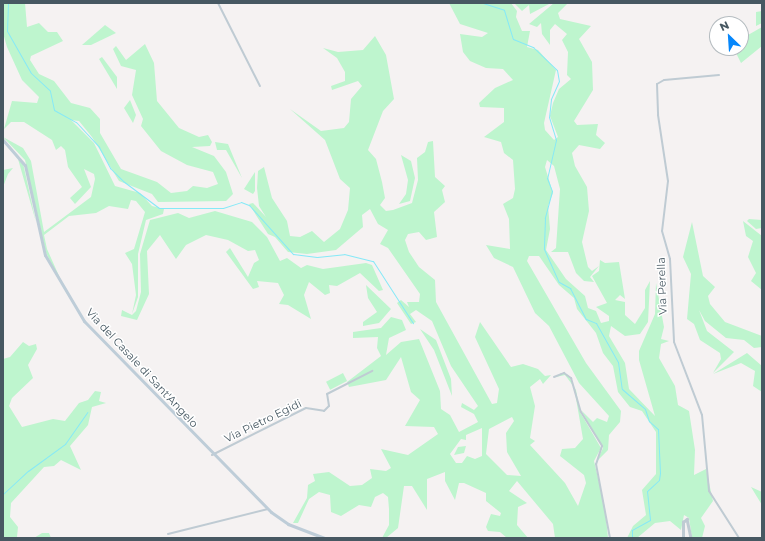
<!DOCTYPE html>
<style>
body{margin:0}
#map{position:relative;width:765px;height:541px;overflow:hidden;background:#f5f2f2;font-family:Montserrat,sans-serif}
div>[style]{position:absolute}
.green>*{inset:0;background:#bef5ce;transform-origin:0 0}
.stream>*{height:1px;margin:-0.5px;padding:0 0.5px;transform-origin:0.5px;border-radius:0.5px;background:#86e9f7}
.minor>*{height:2px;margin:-1px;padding:0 1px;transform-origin:1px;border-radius:1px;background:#bfcbd3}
.tertiary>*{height:2.5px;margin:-1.25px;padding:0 1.25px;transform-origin:1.25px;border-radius:1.25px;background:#bfcbd3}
.secondary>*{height:3px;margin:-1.5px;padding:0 1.5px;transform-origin:1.5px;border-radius:1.5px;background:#becdd8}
span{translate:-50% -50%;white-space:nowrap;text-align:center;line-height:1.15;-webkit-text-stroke:3px #fff;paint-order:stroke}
.street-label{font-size:11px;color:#475862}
.frame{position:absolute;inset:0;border:4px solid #475862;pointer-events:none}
.north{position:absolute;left:709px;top:16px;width:40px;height:40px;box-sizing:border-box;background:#fff;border:1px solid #b5bcc0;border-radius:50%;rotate:335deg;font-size:11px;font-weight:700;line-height:16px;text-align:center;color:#475862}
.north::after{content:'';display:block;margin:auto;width:14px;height:18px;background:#0687fb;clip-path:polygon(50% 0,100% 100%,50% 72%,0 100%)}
</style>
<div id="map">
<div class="green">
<i style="clip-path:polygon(3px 3px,25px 3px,27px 27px,39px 23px,48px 32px,57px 32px,63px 41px,31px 56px,30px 60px,39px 74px,54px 81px,71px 103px,90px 108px,100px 119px,100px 133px,121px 169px,157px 182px,171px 193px,187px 191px,193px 186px,207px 188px,218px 184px,213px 172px,187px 165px,161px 151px,141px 126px,143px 119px,132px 95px,136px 70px,121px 66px,113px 49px,116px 46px,126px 60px,145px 44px,154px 63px,157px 101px,179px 128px,199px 137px,208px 135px,212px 142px,210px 146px,192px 147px,214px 156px,226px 172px,233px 194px,226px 201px,158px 202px,152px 194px,119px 181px,92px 137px,79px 121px,71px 120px,94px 143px,115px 186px,140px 193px,152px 206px,164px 209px,163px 214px,146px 220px,138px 254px,138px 297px,132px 314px,136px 295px,132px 264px,125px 253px,134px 249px,145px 212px,136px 201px,131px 200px,128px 209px,109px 206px,96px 213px,69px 216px,44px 235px,47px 249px,68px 296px,46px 253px,25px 160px,3px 137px,23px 148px,31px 161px,44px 232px,91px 197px,95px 179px,94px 174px,84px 169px,91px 187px,75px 204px,70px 198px,82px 187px,68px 167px,65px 150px,61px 146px,56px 150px,52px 140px,24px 122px,11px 122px,4px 129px,12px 101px,37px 103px,39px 97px,22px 80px,7px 47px,3px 33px)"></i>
<i style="clip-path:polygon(449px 3px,511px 3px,517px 11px,516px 17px,522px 31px,530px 31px,527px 47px,538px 50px,556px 70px,544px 123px,545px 130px,554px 140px,558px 137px,550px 116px,553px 103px,559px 89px,571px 79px,567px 75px,568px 52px,562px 40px,567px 34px,555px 24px,550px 30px,550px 45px,542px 34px,541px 23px,537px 27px,529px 24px,554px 3px,568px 3px,558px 13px,560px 19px,591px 26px,579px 39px,592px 62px,593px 90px,574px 121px,577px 125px,598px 124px,596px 135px,605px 143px,600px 149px,579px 145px,572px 153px,575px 166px,587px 187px,589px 211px,582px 242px,588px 267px,592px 271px,599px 266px,590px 277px,594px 282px,584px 281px,576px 273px,568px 252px,551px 252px,556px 248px,560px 189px,554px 166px,547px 160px,545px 167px,553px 193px,548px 206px,550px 229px,546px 250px,566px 279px,585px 296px,588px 308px,596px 311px,601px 323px,609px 321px,609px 316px,596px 307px,607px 303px,592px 276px,599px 271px,600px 260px,605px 263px,619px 262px,625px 299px,620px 295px,615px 300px,625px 302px,625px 315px,635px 324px,645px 308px,645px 290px,650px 281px,648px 322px,640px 334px,625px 336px,611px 326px,609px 336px,625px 363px,629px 389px,655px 416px,639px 360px,639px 351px,655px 314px,656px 283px,664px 327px,661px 339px,669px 341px,661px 344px,659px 358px,675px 386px,678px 405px,689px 411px,695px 450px,694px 475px,706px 469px,713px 501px,701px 518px,705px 526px,702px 538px,692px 538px,689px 518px,684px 515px,681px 530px,670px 521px,655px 523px,637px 538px,627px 538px,633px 526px,646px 515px,642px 490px,656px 474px,656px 432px,642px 411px,630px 407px,618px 392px,613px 366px,603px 353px,596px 333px,577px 309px,574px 298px,559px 285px,539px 256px,529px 256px,527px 261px,586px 363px,621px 411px,620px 422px,609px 435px,608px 450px,597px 461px,603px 448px,581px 410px,593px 422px,597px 418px,607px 422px,609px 416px,579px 383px,549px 326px,535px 313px,513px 267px,494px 258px,486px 245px,510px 249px,509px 219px,503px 204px,513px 198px,515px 189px,513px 160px,504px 153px,501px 142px,484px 137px,504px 122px,504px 108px,480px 107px,479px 103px,495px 88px,513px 80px,503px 69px,486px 68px,470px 61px,463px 52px,460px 34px,482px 37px,488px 33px,460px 24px)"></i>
<i style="clip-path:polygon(514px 3px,551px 3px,530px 14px,529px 5px,522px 11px)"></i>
<i style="clip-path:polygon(762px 11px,762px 23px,756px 26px,756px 12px)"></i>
<i style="clip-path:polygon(738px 23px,744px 23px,748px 35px,762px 27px,762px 46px,741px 63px,737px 55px,737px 48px,741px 48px)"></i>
<i style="clip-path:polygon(105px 25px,116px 33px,91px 45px,82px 45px)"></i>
<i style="clip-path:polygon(evenodd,375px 36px,386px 55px,394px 99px,383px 111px,368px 150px,376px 159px,382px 182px,385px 198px,380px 205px,386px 211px,393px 210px,412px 203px,418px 180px,417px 158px,425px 152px,428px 142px,433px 141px,435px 177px,445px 186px,442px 190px,445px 202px,434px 212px,437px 237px,426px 240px,419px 232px,408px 234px,405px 240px,409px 252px,419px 267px,435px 280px,436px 302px,492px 404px,497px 403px,499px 389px,475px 337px,480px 322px,511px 367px,523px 364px,538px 369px,545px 376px,551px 375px,543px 384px,540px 379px,530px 387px,535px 406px,530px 438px,535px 441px,530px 445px,565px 483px,578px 506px,586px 483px,584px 475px,560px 456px,562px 449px,575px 448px,583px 439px,574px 387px,565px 375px,556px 377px,561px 373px,568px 375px,576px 390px,580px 412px,601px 448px,594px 461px,605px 508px,608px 538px,555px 538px,553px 524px,517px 481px,509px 491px,527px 503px,518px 507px,517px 525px,528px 538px,507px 538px,500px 532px,488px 531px,486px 527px,491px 514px,500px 516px,501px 513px,486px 501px,486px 493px,464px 483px,459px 483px,455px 500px,445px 481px,445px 472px,427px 479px,427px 510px,412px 486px,404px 486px,398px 528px,386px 538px,382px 538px,389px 525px,389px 509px,388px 497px,383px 493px,375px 497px,371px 507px,359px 505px,341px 516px,331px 512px,330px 495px,319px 492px,309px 499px,298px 523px,293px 523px,307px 498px,308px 485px,315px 481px,313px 474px,329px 472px,350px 486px,362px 485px,372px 478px,370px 469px,386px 471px,391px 468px,381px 449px,408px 455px,438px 434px,434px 427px,405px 426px,420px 400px,411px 392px,401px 357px,386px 380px,349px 387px,347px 382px,381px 356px,377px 348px,378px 337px,353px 338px,353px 332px,381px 328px,391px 317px,402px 320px,406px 330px,389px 338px,386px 355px,401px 342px,419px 339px,440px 391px,441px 409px,450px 415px,459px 432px,478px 422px,474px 414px,461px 407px,462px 403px,474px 410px,478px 406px,451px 366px,432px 321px,416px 310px,410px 314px,416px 322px,411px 324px,397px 303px,401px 300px,409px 307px,407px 302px,419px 302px,420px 294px,388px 248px,380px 244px,388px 230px,378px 224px,370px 209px,362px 215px,363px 227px,336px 250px,307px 254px,288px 252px,275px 237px,268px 234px,249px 204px,253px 203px,266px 217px,259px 206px,257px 188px,258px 171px,264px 167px,272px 198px,287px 221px,290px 236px,300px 237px,312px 231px,324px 242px,340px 229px,348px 210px,350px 188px,340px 179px,325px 140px,290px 109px,321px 131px,344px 128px,349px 122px,351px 99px,362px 86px,358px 81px,332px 90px,331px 86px,345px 81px,345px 72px,337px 58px,323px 48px,338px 52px,363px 50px,375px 36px,512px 417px,514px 421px,506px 433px,507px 452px,521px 476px,507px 475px,486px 454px,489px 429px,512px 417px,375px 36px,482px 428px,482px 456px,475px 459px,467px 456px,462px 463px,456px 463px,450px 454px,461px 439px,466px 440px,466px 435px,482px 428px)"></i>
<i style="clip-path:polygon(102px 57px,117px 77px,117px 89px,99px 59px)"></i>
<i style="clip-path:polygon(130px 100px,136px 115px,133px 123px,124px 108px)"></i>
<i style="clip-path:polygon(215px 142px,228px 144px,242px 178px,226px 150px,217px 150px)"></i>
<i style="clip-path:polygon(10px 149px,23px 163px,36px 222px,18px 159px)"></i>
<i style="clip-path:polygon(401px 155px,411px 161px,415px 178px,410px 201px,399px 204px,406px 194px,408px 180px)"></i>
<i style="clip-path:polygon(13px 168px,8px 174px,3px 187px,3px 170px)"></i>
<i style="clip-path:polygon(255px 172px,255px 191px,253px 194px,244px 189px)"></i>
<i style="clip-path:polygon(215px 211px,252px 222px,267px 237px,280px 261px,287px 258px,301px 268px,307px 265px,323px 269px,366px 263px,372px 265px,383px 290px,379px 291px,360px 273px,337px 286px,329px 285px,330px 293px,325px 295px,309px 282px,304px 295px,311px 319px,288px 305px,279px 304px,284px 295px,278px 283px,257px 281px,259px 287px,253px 289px,226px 252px,230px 248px,248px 277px,254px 263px,259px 260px,255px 250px,248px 251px,228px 240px,206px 235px,186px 245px,176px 259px,160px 235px,147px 251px,149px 294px,137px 320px,121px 316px,122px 310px,132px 315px,136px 311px,141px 292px,140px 254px,150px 220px,178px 213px,189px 218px)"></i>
<i style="clip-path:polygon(749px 219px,762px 220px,762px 228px,756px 229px,747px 221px)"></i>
<i style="clip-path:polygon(743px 221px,762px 236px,762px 290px,751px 281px,756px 273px,748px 257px,753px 241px,746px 236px)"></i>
<i style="clip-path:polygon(692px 222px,703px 276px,715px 287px,708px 296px,710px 304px,725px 322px,762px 336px,762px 347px,754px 348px,744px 340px,726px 338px,705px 321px,699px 310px,707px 331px,734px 352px,713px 373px,721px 359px,720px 353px,700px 340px,694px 324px,687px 319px,691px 274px,683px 257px)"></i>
<i style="clip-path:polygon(366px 285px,391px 309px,379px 323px,363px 326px,363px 322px,377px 312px,368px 298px)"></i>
<i style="clip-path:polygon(420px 329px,436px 340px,451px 379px,452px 396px,434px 350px)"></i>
<i style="clip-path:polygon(23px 342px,29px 346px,36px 344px,37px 349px,28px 365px,33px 378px,12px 398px,9px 406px,22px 427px,53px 419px,65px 421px,79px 403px,88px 400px,95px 391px,101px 392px,99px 401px,106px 403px,92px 407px,88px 425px,70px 446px,81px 470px,61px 460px,54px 466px,44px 467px,11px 503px,10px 517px,18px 527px,17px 537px,24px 538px,3px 538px,3px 359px,10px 357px)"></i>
<i style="clip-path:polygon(747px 353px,762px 366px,762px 392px,753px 386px,755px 371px,741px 363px,713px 374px)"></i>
<i style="left:343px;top:373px;width:9px;height:19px;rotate:63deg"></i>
<i style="clip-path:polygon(466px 446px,464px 453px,454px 455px,458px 447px)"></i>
<i style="clip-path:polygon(751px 487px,762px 492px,762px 515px,762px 505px)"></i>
<i style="clip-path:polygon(42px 533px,49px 533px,51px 538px,34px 538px)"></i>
</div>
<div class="stream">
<i style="left:8px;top:3px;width:28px;rotate:92deg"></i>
<i style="left:7px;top:31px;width:48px;rotate:60.3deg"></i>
<i style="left:31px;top:73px;width:26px;rotate:43deg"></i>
<i style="left:50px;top:91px;width:19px;rotate:78deg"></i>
<i style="left:54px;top:110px;width:25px;rotate:29deg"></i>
<i style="left:76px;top:122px;width:34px;rotate:47deg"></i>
<i style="left:99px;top:147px;width:24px;rotate:62deg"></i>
<i style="left:110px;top:168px;width:18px;rotate:45deg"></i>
<i style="left:123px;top:181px;width:45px;rotate:36.9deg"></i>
<i style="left:159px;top:208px;width:64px"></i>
<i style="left:223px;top:208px;width:19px;rotate:-18deg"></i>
<i style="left:241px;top:202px;width:9px;rotate:21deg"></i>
<i style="left:249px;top:205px;width:66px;rotate:48.1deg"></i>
<i style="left:293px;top:254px;width:24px;rotate:7deg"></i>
<i style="left:317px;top:257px;width:27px;rotate:-6deg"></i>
<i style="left:344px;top:254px;width:30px;rotate:14deg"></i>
<i style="left:373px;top:261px;width:74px;rotate:57.2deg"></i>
<i style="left:483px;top:3px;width:22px;rotate:18deg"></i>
<i style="left:504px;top:10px;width:30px;rotate:73deg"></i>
<i style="left:513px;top:39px;width:22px;rotate:22deg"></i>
<i style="left:533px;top:47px;width:33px;rotate:44deg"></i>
<i style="left:557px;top:70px;width:11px;rotate:80deg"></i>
<i style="left:559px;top:81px;width:20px;rotate:114deg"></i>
<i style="left:551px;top:99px;width:18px;rotate:96deg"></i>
<i style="left:549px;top:117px;width:24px;rotate:73deg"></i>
<i style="left:556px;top:140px;width:39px;rotate:103deg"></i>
<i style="left:547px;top:178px;width:14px;rotate:69deg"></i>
<i style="left:552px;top:191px;width:28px;rotate:105deg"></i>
<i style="left:545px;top:218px;width:31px;rotate:92deg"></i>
<i style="left:544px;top:249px;width:36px;rotate:66deg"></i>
<i style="left:559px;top:282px;width:13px;rotate:29deg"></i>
<i style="left:570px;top:288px;width:35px;rotate:63deg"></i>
<i style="left:586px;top:319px;width:11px;rotate:22deg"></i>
<i style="left:596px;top:323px;width:45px;rotate:60.6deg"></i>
<i style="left:618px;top:362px;width:27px;rotate:82deg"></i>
<i style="left:622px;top:389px;width:30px;rotate:41deg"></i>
<i style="left:645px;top:409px;width:13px;rotate:72deg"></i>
<i style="left:649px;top:421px;width:12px;rotate:42deg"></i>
<i style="left:658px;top:429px;width:44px;rotate:87.4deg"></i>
<i style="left:660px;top:473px;width:7px;rotate:98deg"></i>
<i style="left:659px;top:480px;width:16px;rotate:137deg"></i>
<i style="left:647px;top:491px;width:29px;rotate:84deg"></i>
<i style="left:650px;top:520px;width:21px;rotate:151deg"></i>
<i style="left:632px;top:530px;width:8px;rotate:90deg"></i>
<i style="left:3px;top:494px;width:34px;rotate:-43deg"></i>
<i style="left:28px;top:471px;width:46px;rotate:-36.1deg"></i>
<i style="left:65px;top:444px;width:39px;rotate:-55deg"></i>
</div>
<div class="minor">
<i style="left:218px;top:3px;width:93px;rotate:63.2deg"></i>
<i style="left:719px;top:75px;width:55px;rotate:174.8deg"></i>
<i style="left:664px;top:80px;width:8px;rotate:150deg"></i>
<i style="left:657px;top:84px;width:31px;rotate:88deg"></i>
<i style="left:658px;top:115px;width:67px;rotate:81.4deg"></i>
<i style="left:668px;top:181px;width:50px;rotate:96.8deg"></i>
<i style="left:662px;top:231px;width:29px;rotate:74deg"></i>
<i style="left:670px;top:259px;width:83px;rotate:87.2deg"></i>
<i style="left:674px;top:342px;width:78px;rotate:69deg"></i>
<i style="left:702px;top:415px;width:76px;rotate:84.7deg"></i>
<i style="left:709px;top:491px;width:56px;rotate:57.4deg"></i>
<i style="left:554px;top:377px;width:11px;rotate:-22deg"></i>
<i style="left:564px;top:373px;width:9px;rotate:36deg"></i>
<i style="left:571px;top:378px;width:35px;rotate:74deg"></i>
<i style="left:581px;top:412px;width:40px;rotate:58deg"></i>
<i style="left:602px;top:446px;width:19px;rotate:108deg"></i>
<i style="left:596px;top:464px;width:75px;rotate:79.3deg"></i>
<i style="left:212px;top:455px;width:105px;rotate:-26.6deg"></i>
<i style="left:306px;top:408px;width:18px;rotate:9deg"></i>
<i style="left:324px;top:411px;width:7px;rotate:-45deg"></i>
<i style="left:329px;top:406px;width:12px;rotate:-99deg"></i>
<i style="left:327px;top:394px;width:51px;rotate:-27.1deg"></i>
<i style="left:168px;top:534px;width:103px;rotate:-14deg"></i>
</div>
<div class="tertiary">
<i style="left:683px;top:538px;width:16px;rotate:-90deg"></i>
<i style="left:683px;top:522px;width:5px;rotate:-37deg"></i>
<i style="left:687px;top:519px;width:19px;rotate:78deg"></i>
</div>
<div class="secondary">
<i style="left:3px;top:140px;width:33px;rotate:49deg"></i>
<i style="left:25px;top:165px;width:92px;rotate:77.5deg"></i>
<i style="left:45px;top:255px;width:77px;rotate:59.4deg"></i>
<i style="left:84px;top:321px;width:267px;rotate:45.6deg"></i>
<i style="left:271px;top:512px;width:21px;rotate:35deg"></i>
<i style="left:288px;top:524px;width:39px;rotate:21deg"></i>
</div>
<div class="street-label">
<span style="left:662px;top:286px;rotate:-92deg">Via Perella</span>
<span style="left:142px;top:368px;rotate:47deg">Via del Casale di Sant'Angelo</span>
<span style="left:263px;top:421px;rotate:-26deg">Via Pietro Egidi</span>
</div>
<div class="frame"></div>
<div class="north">N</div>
</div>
